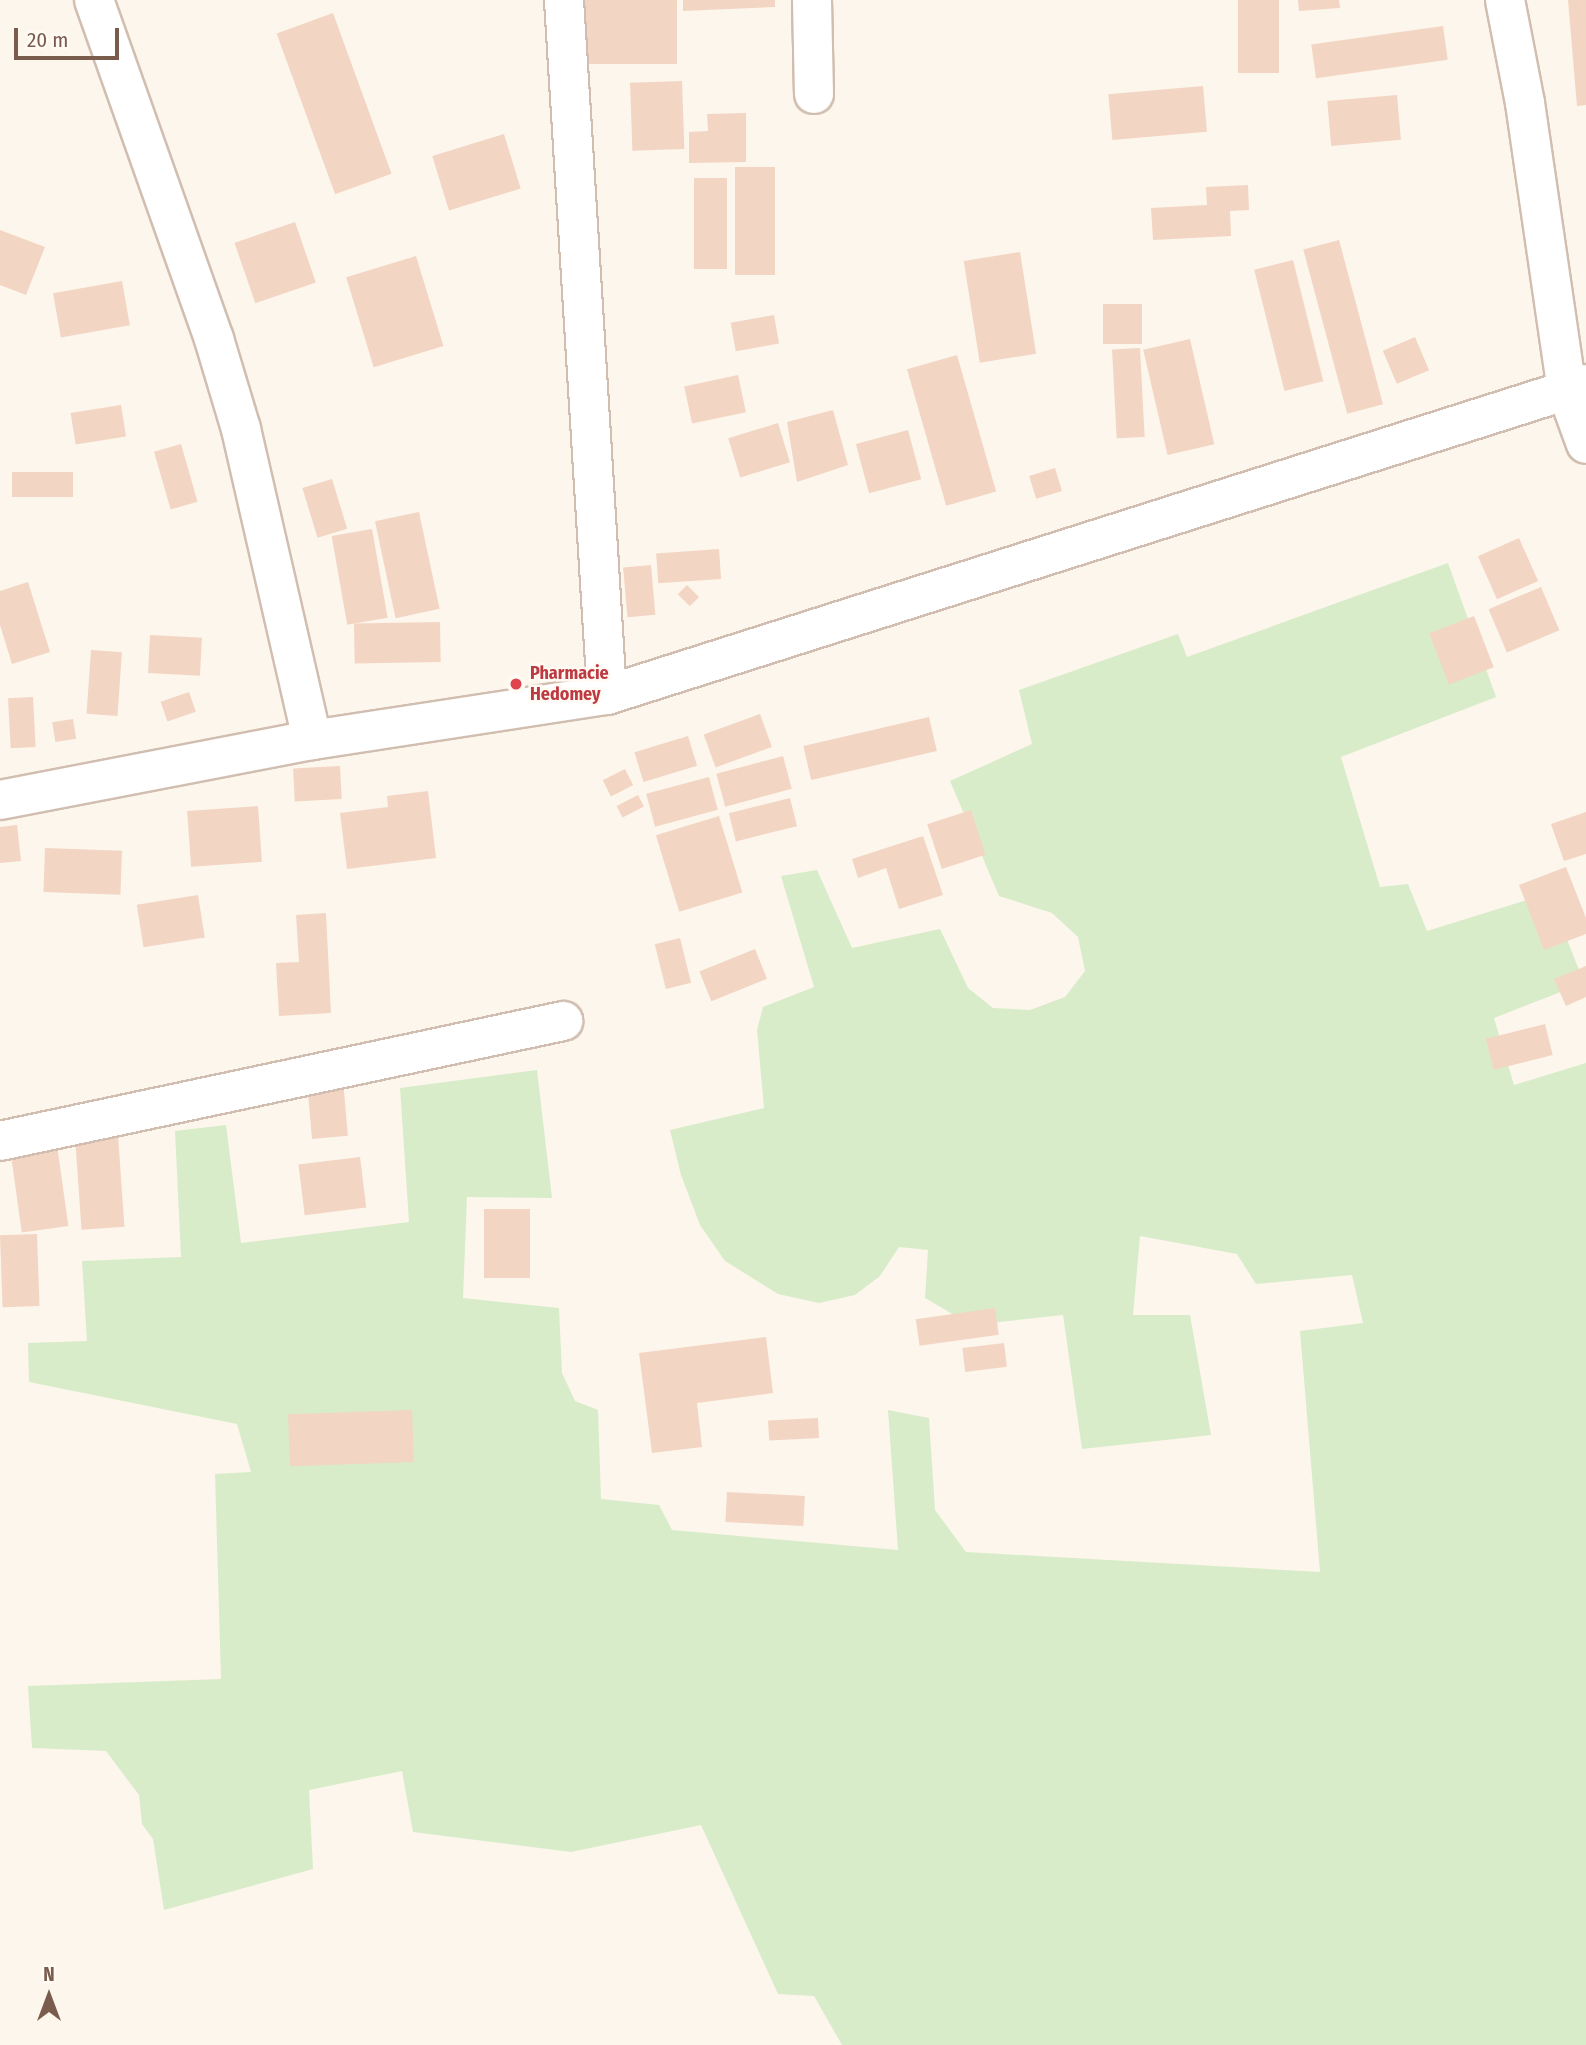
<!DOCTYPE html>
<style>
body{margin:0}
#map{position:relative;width:1586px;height:2045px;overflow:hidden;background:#fdf6ec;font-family:"Fira Sans Condensed",sans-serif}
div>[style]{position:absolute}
.green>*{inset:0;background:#d8ecc9}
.building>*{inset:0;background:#f3d5c3;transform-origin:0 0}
.roads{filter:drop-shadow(2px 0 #d1beb0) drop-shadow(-2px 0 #d1beb0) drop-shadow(0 2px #d1beb0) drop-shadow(0 -2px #d1beb0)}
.minor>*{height:38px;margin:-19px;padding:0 19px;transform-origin:19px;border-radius:19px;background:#fff}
.dots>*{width:19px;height:19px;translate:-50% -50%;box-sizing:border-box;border:4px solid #fffaf3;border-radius:50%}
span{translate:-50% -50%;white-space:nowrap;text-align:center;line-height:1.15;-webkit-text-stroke:5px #fffaf3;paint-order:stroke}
.health-label{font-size:18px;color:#be3a42;font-weight:700}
.left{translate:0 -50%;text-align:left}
.north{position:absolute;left:14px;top:1961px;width:70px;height:70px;-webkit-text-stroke:5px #fffaf3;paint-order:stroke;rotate:0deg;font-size:19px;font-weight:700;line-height:28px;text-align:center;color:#7a5c4d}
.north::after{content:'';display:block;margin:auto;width:24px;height:32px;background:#7a5c4d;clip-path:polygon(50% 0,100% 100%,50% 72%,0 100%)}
.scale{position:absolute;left:14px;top:28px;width:105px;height:32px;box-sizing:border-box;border:4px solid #7a5c4d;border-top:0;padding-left:9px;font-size:21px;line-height:24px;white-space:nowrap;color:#7a5c4d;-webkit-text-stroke:5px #fffaf3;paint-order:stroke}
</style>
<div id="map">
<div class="green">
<i style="clip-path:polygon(1448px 563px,1496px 697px,1341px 757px,1380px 887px,1408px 884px,1427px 931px,1549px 893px,1584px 983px,1494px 1018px,1514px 1085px,1586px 1063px,1586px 2045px,842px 2045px,814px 1996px,778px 1994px,701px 1825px,571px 1852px,413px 1832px,402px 1771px,309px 1790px,313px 1869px,164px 1910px,153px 1839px,142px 1824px,139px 1795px,106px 1751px,32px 1748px,28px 1686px,221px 1679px,215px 1474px,251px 1472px,237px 1424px,29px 1382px,28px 1343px,87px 1341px,82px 1261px,181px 1257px,175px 1131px,226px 1125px,241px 1243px,409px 1222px,400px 1088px,537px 1070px,552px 1198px,467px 1197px,463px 1298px,559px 1308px,562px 1373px,575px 1401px,598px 1410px,601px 1499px,659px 1505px,672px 1530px,898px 1550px,888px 1410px,929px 1418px,935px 1510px,966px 1552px,1320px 1572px,1300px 1331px,1363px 1323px,1352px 1275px,1256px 1284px,1237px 1254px,1140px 1236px,1133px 1315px,1190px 1315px,1211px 1435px,1082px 1449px,1063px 1315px,971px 1325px,925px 1298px,928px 1250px,899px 1247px,880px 1276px,855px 1295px,819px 1303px,778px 1294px,725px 1261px,700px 1225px,681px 1175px,670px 1130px,764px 1108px,757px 1030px,763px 1007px,814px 987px,781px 876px,817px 870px,852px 948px,940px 929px,968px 988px,993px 1008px,1030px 1010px,1065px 997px,1085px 971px,1078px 937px,1052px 913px,999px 896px,950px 781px,1032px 744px,1019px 690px,1178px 634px,1187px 657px)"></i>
</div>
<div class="building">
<i style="left:568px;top:0;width:109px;height:64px"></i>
<i style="clip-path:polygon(683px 0,775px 0,775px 7px,683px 11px)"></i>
<i style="left:1238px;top:0;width:41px;height:73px"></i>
<i style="clip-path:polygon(1298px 0,1339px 0,1340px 8px,1299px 11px)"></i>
<i style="clip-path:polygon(1568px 0,1586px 0,1586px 105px,1577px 106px)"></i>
<i style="left:333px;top:13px;width:171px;height:60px;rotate:70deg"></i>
<i style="left:1443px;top:26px;width:34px;height:133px;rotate:82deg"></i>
<i style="left:682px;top:81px;width:68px;height:52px;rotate:88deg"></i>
<i style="left:1203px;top:86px;width:46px;height:95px;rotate:85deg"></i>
<i style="left:1397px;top:95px;width:45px;height:70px;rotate:85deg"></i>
<i style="clip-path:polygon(746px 113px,746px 162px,689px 163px,689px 132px,708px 131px,707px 114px)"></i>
<i style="left:504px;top:134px;width:57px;height:75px;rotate:73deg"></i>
<i style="left:735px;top:167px;width:40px;height:108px"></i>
<i style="left:694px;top:178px;width:33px;height:91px"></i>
<i style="clip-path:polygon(1248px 185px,1249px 210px,1230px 211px,1231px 236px,1153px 240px,1151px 208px,1207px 205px,1206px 187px)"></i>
<i style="left:295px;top:222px;width:64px;height:64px;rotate:71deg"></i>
<i style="clip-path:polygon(0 230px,45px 247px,26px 295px,0 285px)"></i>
<i style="left:1339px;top:240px;width:170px;height:37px;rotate:75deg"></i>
<i style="left:1020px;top:252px;width:103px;height:57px;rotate:81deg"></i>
<i style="left:416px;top:256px;width:94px;height:73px;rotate:73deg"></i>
<i style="left:1293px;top:260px;width:125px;height:40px;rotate:76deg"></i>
<i style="left:122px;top:281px;width:45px;height:70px;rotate:80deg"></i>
<i style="left:1103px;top:304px;width:39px;height:40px"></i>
<i style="left:774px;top:315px;width:29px;height:44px;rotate:80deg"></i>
<i style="left:1415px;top:337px;width:36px;height:35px;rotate:67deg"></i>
<i style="left:1190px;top:339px;width:108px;height:48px;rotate:77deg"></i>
<i style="left:1140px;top:348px;width:89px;height:28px;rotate:87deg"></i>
<i style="left:957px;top:355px;width:142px;height:52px;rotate:74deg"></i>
<i style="left:738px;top:375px;width:38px;height:55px;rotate:78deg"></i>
<i style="left:121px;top:405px;width:32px;height:51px;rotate:81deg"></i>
<i style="clip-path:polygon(833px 410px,848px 465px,797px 482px,787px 422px)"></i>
<i style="left:778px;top:423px;width:41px;height:52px;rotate:73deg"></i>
<i style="left:908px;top:430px;width:51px;height:54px;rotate:75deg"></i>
<i style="left:181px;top:444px;width:60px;height:28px;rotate:74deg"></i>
<i style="left:1055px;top:468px;width:24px;height:27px;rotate:73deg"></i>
<i style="left:73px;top:472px;width:25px;height:61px;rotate:90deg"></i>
<i style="left:332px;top:479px;width:52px;height:31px;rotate:73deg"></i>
<i style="left:419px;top:512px;width:99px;height:45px;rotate:78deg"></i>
<i style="left:372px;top:529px;width:90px;height:41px;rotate:80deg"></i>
<i style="left:1519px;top:538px;width:47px;height:45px;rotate:66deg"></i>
<i style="left:719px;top:549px;width:30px;height:63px;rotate:86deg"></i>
<i style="left:651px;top:565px;width:50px;height:28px;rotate:85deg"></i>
<i style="clip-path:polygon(28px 582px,50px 652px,12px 664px,0 625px,0 591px)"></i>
<i style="left:687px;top:585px;width:17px;height:13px;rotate:45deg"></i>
<i style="left:1541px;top:587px;width:47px;height:57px;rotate:67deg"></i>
<i style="left:1474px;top:616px;width:55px;height:48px;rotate:69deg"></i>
<i style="left:440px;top:622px;width:40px;height:86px;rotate:89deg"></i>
<i style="left:150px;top:635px;width:52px;height:38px;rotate:3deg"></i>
<i style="left:91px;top:650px;width:31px;height:64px;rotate:4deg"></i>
<i style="left:189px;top:692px;width:21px;height:30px;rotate:71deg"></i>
<i style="left:33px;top:697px;width:50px;height:25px;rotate:87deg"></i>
<i style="left:760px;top:714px;width:35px;height:60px;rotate:70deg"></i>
<i style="left:929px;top:717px;width:35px;height:129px;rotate:77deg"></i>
<i style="left:73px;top:719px;width:20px;height:21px;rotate:81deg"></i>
<i style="left:688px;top:736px;width:31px;height:56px;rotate:73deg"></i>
<i style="left:783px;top:756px;width:34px;height:69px;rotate:75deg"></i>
<i style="left:340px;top:766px;width:33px;height:47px;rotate:87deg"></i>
<i style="left:625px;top:769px;width:18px;height:25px;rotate:63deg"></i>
<i style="left:709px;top:777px;width:34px;height:65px;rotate:75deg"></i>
<i style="clip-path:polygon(428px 791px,436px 858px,347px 869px,340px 813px,388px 807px,387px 796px)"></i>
<i style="left:638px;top:795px;width:13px;height:24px;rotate:63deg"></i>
<i style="left:790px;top:798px;width:29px;height:63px;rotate:76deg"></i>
<i style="left:258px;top:806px;width:56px;height:71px;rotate:86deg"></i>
<i style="left:971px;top:810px;width:47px;height:46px;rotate:72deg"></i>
<i style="clip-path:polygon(1586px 812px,1586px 854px,1564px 861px,1551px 824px)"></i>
<i style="left:719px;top:816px;width:80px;height:66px;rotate:73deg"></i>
<i style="clip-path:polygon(17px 825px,21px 861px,0 863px,0 827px)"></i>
<i style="clip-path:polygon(923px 836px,943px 895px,899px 909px,886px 868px,858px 878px,852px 859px)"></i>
<i style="left:45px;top:848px;width:77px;height:44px;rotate:2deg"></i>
<i style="clip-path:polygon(1566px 867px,1586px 918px,1586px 934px,1544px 950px,1519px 885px)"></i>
<i style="left:198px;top:895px;width:43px;height:62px;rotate:81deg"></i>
<i style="clip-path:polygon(326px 913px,331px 1013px,279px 1016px,276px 963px,299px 962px,296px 915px)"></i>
<i style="left:680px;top:938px;width:46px;height:26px;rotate:76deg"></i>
<i style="left:755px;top:949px;width:32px;height:60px;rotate:68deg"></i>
<i style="clip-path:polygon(1586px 966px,1586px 997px,1566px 1006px,1554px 979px)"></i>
<i style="left:1545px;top:1024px;width:32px;height:61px;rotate:76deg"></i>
<i style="left:343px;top:1080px;width:56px;height:36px;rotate:85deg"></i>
<i style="left:55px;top:1131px;width:96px;height:47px;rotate:82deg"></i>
<i style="left:118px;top:1135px;width:92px;height:43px;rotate:86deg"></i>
<i style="left:360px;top:1157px;width:51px;height:62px;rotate:83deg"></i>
<i style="left:484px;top:1209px;width:46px;height:69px"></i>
<i style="left:37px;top:1234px;width:72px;height:37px;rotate:88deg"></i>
<i style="left:995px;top:1308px;width:27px;height:80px;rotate:82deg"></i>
<i style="clip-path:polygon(766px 1337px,773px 1393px,697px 1403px,702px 1447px,652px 1453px,639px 1353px)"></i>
<i style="left:1004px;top:1343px;width:24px;height:42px;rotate:83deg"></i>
<i style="left:412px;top:1410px;width:52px;height:124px;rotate:88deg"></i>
<i style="left:818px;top:1418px;width:20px;height:50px;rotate:87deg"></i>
<i style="left:727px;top:1492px;width:78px;height:30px;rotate:3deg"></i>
</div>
<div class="roads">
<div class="minor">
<i style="left:94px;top:0;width:360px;rotate:70.5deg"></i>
<i style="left:214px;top:339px;width:94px;rotate:73.3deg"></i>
<i style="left:241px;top:429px;width:319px;rotate:77.1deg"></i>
<i style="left:564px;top:0;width:696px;rotate:86.46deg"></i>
<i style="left:812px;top:0;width:94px;rotate:88.8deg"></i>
<i style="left:1505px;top:0;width:105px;rotate:79deg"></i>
<i style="left:1525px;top:103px;width:292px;rotate:81.7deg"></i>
<i style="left:1567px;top:392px;width:55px;rotate:69.9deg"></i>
<i style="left:0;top:800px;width:318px;rotate:-10.9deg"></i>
<i style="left:312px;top:740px;width:298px;rotate:-8.7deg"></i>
<i style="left:607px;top:695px;width:1027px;rotate:-17.62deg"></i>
<i style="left:0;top:1141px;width:576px;rotate:-12.03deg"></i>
</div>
</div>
<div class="dots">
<i style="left:516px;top:684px;background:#e0444e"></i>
</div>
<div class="health-label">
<span class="left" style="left:530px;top:684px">Pharmacie<br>Hedomey</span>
</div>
<div class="north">N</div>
<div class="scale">20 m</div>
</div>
